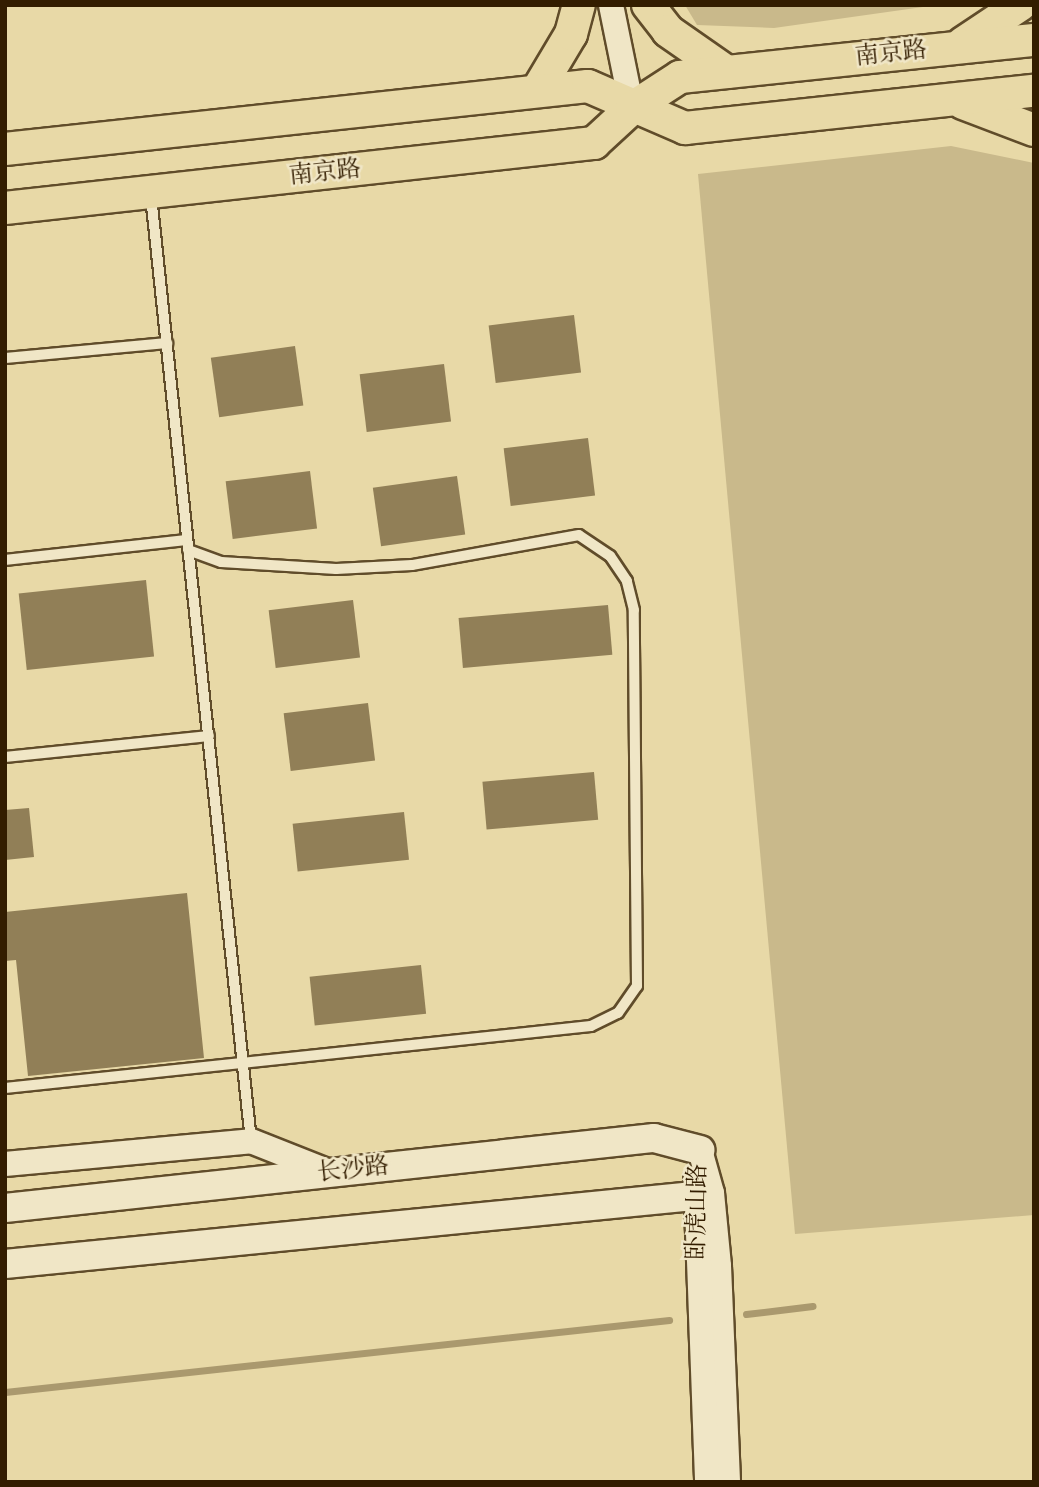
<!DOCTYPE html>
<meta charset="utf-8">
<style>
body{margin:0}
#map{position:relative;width:1039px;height:1487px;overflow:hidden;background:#e8d9a7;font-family:"IM FELL English","Noto Serif SC",serif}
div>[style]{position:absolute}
.green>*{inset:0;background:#c9b98b}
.stream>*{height:7px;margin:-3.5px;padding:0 3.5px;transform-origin:3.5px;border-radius:3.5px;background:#aa996e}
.building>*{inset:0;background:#917f57;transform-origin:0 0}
.roads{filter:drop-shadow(2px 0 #604c2a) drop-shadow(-2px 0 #604c2a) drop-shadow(0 2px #604c2a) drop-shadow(0 -2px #604c2a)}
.service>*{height:10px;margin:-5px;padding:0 5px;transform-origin:5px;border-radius:5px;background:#f0e6c6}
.tertiary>*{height:24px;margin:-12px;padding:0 12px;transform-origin:12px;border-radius:12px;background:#f0e6c6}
.secondary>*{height:28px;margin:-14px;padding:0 14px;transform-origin:14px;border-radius:14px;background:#f0e6c6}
.primary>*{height:32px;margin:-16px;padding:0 16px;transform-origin:16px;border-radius:16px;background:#e8d9a7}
span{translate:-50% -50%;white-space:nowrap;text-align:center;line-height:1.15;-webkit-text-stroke:5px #f0e6c6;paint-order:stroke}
.street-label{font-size:24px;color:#331d00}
.frame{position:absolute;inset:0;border:7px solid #331d00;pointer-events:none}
</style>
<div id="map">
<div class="green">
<i style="clip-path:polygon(685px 5px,937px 5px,774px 28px,697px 25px)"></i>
<i style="clip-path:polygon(951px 146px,1034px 163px,1034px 1215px,795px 1234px,698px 174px)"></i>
</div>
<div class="stream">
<i style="left:746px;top:1314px;width:67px;rotate:-6.8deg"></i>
<i style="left:5px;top:1392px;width:668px;rotate:-6.19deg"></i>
</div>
<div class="building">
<i style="left:574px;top:315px;width:58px;height:86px;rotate:83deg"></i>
<i style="left:295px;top:346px;width:60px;height:85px;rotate:82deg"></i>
<i style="left:444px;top:364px;width:58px;height:85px;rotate:83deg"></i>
<i style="left:588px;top:438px;width:58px;height:85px;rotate:83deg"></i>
<i style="left:310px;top:471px;width:58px;height:85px;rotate:83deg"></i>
<i style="left:457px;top:476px;width:59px;height:85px;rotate:82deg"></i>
<i style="left:146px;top:580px;width:77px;height:128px;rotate:84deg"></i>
<i style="left:353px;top:600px;width:58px;height:85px;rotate:83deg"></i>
<i style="left:608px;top:605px;width:50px;height:150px;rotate:85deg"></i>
<i style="left:368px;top:703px;width:58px;height:85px;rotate:83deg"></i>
<i style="left:594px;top:772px;width:48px;height:112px;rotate:85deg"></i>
<i style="clip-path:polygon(29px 808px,34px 857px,5px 860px,5px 810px)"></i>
<i style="left:404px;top:812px;width:48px;height:112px;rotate:84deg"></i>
<i style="clip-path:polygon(187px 893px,204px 1058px,28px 1076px,16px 960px,5px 961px,5px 912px)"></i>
<i style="left:421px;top:965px;width:49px;height:112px;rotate:84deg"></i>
</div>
<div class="roads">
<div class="service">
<i style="left:151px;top:196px;width:950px;rotate:83.96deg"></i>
<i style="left:5px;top:358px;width:163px;rotate:-5.3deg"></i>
<i style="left:5px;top:560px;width:182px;rotate:-6.3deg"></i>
<i style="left:5px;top:757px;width:205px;rotate:-5.9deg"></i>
<i style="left:5px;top:1088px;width:589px;rotate:-6.04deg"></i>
<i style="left:591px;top:1026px;width:30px;rotate:-26deg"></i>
<i style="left:618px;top:1013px;width:33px;rotate:-55deg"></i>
<i style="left:637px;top:986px;width:376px;rotate:-90.5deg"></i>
<i style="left:634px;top:610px;width:30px;rotate:-104deg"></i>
<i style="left:627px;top:581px;width:30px;rotate:-124deg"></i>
<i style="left:610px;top:556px;width:37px;rotate:-146deg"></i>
<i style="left:579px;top:535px;width:170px;rotate:169.8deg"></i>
<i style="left:412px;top:565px;width:76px;rotate:177deg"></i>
<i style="left:336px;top:569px;width:115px;rotate:-176.5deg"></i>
<i style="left:221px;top:562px;width:35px;rotate:-160deg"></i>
</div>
<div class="tertiary">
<i style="left:611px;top:5px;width:105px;rotate:78.5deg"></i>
<i style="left:700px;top:1150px;width:45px;rotate:74.4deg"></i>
<i style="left:712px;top:1193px;width:73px;rotate:84.5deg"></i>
<i style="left:719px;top:1266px;width:216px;rotate:87.6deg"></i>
<i style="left:5px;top:1164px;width:247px;rotate:-5.3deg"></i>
<i style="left:251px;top:1141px;width:87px;rotate:21.6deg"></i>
<i style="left:696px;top:1179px;width:303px;rotate:87.9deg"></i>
</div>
<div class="secondary">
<i style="left:5px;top:1208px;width:653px;rotate:-6.16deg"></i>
<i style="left:654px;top:1138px;width:48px;rotate:14.6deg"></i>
<i style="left:5px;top:1264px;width:692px;rotate:-5.64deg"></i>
</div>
<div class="primary">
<i style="left:648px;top:5px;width:33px;rotate:52deg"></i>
<i style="left:668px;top:31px;width:72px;rotate:34.8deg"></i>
<i style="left:963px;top:43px;width:69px;rotate:-33.7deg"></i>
<i style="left:537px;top:91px;width:66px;rotate:-59.2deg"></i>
<i style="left:571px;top:34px;width:30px;rotate:-75deg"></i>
<i style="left:963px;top:103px;width:76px;rotate:20.8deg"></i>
<i style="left:5px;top:149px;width:586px;rotate:-6.17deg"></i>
<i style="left:588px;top:86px;width:106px;rotate:23.4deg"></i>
<i style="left:685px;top:128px;width:351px;rotate:-6.1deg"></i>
<i style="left:5px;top:208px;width:593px;rotate:-6.3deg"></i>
<i style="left:594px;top:143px;width:52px;rotate:-42.6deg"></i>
<i style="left:632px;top:108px;width:57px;rotate:-32.9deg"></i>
<i style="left:680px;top:77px;width:356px;rotate:-6deg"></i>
</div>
</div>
<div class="street-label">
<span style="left:891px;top:54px;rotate:-6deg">南京路</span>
<span style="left:325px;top:173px;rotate:-6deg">南京路</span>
<span style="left:353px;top:1170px;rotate:-6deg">长沙路</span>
<span style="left:698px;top:1212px;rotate:-89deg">卧虎山路</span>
</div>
<div class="frame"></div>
</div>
